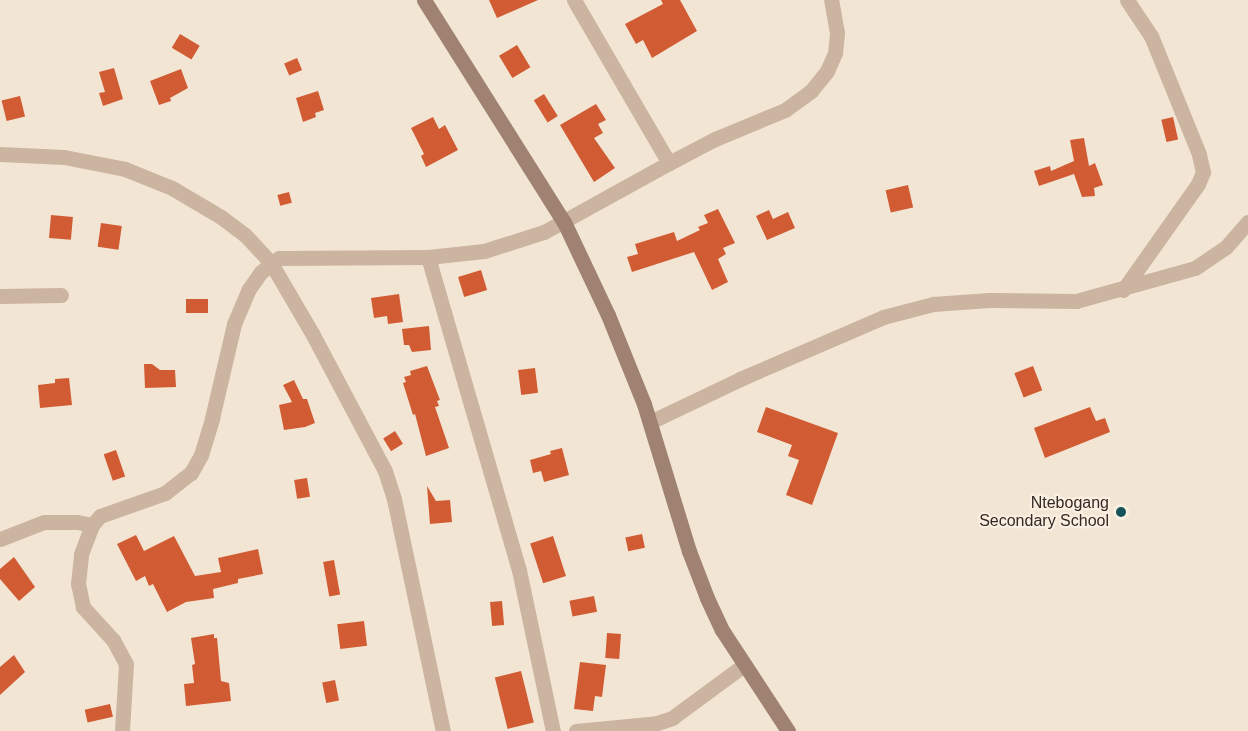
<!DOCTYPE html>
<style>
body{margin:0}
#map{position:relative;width:1248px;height:731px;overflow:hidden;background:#f3e5d4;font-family:Helvetica,sans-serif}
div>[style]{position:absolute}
.building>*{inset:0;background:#d15c33;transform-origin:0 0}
.street>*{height:15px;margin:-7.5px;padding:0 7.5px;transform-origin:7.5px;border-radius:7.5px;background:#cbb4a0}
.secondary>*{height:15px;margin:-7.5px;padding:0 7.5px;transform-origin:7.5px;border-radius:7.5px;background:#9f8271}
.dots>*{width:16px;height:16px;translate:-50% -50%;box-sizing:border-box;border:3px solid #faefe0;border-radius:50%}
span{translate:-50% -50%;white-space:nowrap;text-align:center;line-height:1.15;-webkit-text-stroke:4.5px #faefe0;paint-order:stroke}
.poi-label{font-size:16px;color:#342924}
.right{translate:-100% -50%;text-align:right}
</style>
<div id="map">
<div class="building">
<i style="clip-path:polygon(489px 0,538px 0,497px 18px)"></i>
<i style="clip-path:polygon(661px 0,680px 0,697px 31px,652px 58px,643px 40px,636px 44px,625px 24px,663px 4px)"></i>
<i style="left:180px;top:34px;width:23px;height:16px;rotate:31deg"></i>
<i style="left:517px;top:45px;width:26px;height:21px;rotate:59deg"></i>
<i style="left:297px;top:58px;width:13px;height:14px;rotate:67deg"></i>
<i style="clip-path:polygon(114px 68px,123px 99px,103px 106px,99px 93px,105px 92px,99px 72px)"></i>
<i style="clip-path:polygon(181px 69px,188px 88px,170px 98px,171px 101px,159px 105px,150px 81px)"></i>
<i style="clip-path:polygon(318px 91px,324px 110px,315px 113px,316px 117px,303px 122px,296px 98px)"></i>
<i style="left:544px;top:94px;width:26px;height:12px;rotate:58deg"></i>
<i style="left:20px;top:96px;width:21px;height:19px;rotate:76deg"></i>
<i style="clip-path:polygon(596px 104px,606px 120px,598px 124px,603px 133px,594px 138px,615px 168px,594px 182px,560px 125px)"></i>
<i style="clip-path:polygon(433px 117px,439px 129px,445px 125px,458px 150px,426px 167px,421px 156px,424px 154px,411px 128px)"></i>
<i style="left:1173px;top:117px;width:23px;height:12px;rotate:77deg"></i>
<i style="clip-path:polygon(1084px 138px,1089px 166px,1095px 163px,1103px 185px,1094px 188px,1095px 196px,1082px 197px,1074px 174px,1039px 186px,1034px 171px,1050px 166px,1051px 171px,1074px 161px,1070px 140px)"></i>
<i style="left:908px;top:185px;width:23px;height:23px;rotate:77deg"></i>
<i style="left:289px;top:192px;width:11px;height:12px;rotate:75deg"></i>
<i style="clip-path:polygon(718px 209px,735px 243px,723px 248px,726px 254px,718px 259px,728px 282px,712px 290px,694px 252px,632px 272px,627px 257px,638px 254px,635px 244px,674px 232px,677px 241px,700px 230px,698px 227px,708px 223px,704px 215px)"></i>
<i style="clip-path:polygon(769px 210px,773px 219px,788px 212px,795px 228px,767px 240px,756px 216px)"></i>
<i style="left:51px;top:215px;width:22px;height:23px;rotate:5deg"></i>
<i style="left:101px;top:223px;width:21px;height:24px;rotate:8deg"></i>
<i style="left:481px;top:270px;width:21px;height:24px;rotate:73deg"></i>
<i style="clip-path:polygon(399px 294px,403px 322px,388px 324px,387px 316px,374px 318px,371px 298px)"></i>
<i style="left:186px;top:299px;width:22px;height:14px"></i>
<i style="clip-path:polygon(429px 326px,431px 350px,412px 352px,409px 345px,404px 345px,402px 329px)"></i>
<i style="clip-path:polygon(144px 364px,152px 364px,160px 370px,175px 370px,176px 387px,145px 388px)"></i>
<i style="clip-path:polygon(427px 366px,440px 400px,437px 401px,439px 406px,435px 407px,449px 448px,426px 456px,415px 414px,413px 415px,403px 383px,406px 382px,404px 377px,411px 375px,410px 371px)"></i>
<i style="left:1033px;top:366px;width:26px;height:20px;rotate:69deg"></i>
<i style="left:535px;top:368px;width:25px;height:17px;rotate:83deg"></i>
<i style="clip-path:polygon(69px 378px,72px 405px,40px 408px,38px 385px,55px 383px,55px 379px)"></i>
<i style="clip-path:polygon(294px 380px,303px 399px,307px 399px,315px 423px,305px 427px,284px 430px,279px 405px,292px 402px,283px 385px)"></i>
<i style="clip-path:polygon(766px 407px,838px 433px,812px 505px,786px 495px,799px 460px,788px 456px,792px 445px,757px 432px)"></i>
<i style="clip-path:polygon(1090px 407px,1096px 421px,1105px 418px,1110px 432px,1045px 458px,1034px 428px)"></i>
<i style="left:395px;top:431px;width:15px;height:14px;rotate:58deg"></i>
<i style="clip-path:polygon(562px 448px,569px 475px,544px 482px,541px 471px,533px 473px,530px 460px,551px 454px,550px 451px)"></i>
<i style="left:116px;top:450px;width:28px;height:13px;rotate:71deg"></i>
<i style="left:307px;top:478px;width:19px;height:13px;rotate:81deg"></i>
<i style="clip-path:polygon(427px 486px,436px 501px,450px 500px,452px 522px,430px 524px)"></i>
<i style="left:642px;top:534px;width:14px;height:17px;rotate:78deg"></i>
<i style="clip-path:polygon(136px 535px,144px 551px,174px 536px,195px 576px,221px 572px,218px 558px,258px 549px,263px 574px,238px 579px,238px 583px,213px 589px,214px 598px,186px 602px,167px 612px,153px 584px,149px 586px,145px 576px,136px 581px,117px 544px)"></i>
<i style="left:553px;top:536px;width:42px;height:24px;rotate:72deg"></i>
<i style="clip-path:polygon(14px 557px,35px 587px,19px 601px,0 579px,0 569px)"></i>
<i style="left:334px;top:560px;width:35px;height:11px;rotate:80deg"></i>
<i style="left:594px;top:596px;width:16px;height:25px;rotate:79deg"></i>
<i style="left:502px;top:601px;width:24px;height:12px;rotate:85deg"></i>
<i style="left:364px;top:621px;width:25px;height:27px;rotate:83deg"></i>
<i style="left:607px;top:633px;width:14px;height:25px;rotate:4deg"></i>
<i style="clip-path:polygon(214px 634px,214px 638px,217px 638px,221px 681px,229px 683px,231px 701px,186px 706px,184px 684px,194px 683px,192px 665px,195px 664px,191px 638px)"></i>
<i style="clip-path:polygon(14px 655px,25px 672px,0 695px,0 667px)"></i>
<i style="clip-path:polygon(580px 662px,606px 665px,602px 697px,595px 696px,593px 711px,574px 709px)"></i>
<i style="left:521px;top:671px;width:53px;height:27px;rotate:76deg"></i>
<i style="left:335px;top:680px;width:21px;height:13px;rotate:79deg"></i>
<i style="left:110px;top:704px;width:13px;height:26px;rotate:77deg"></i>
</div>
<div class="street">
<i style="left:574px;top:0;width:189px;rotate:59.8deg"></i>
<i style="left:0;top:154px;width:64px;rotate:2.7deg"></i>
<i style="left:64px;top:157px;width:62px;rotate:11.1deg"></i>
<i style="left:125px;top:169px;width:51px;rotate:22deg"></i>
<i style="left:172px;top:188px;width:57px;rotate:30.6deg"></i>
<i style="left:221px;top:217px;width:30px;rotate:37deg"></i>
<i style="left:245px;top:235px;width:38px;rotate:47deg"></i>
<i style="left:271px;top:263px;width:83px;rotate:59.7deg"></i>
<i style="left:313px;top:335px;width:154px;rotate:62.1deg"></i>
<i style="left:385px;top:471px;width:29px;rotate:72deg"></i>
<i style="left:394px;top:499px;width:237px;rotate:78.1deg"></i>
<i style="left:428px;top:257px;width:326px;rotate:73.8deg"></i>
<i style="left:519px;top:570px;width:165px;rotate:78.1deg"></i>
<i style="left:1123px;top:290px;width:130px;rotate:-54.7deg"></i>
<i style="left:1198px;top:184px;width:13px;rotate:-67deg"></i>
<i style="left:1203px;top:172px;width:18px;rotate:-103deg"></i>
<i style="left:1199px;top:154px;width:127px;rotate:-112.1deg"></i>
<i style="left:1151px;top:36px;width:43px;rotate:-123.7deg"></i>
<i style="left:0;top:296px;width:61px;rotate:-0.9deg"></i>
<i style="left:650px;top:422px;width:100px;rotate:-25.5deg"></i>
<i style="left:740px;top:379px;width:156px;rotate:-23.4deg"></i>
<i style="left:883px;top:317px;width:52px;rotate:-14.6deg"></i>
<i style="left:933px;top:304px;width:56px;rotate:-4.1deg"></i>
<i style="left:989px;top:300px;width:87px;rotate:0.7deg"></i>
<i style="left:1076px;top:301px;width:123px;rotate:-15.5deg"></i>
<i style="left:1195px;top:268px;width:37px;rotate:-34deg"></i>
<i style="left:1226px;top:247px;width:33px;rotate:-49deg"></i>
<i style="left:0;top:539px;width:47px;rotate:-21.1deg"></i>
<i style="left:44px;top:522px;width:33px"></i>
<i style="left:77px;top:522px;width:15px;rotate:11deg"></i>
<i style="left:122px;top:731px;width:67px;rotate:-86.6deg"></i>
<i style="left:126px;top:664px;width:27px;rotate:-118deg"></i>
<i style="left:113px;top:640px;width:45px;rotate:-132.3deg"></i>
<i style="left:83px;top:607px;width:24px;rotate:-102deg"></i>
<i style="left:78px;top:584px;width:30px;rotate:-84deg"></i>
<i style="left:81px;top:554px;width:31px;rotate:-69deg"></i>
<i style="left:92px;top:525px;width:12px;rotate:-48deg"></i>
<i style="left:100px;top:516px;width:69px;rotate:-19.5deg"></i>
<i style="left:165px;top:493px;width:33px;rotate:-38deg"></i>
<i style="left:191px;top:473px;width:21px;rotate:-61deg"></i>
<i style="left:201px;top:455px;width:39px;rotate:-73deg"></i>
<i style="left:212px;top:418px;width:97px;rotate:-76.8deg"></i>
<i style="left:234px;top:324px;width:38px;rotate:-67deg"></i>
<i style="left:249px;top:289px;width:21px;rotate:-55deg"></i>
<i style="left:261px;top:272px;width:23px;rotate:-38deg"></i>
<i style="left:279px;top:258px;width:149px;rotate:-0.4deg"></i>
<i style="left:428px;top:257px;width:56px;rotate:-6.1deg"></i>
<i style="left:484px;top:251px;width:63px;rotate:-17.6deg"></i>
<i style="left:544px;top:232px;width:143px;rotate:-28.9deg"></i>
<i style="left:669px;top:163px;width:52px;rotate:-27.6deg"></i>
<i style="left:715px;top:139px;width:76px;rotate:-22.5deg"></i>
<i style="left:785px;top:110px;width:32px;rotate:-36deg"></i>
<i style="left:811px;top:91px;width:26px;rotate:-51deg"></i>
<i style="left:827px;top:71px;width:20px;rotate:-66deg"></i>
<i style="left:835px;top:53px;width:20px;rotate:-84deg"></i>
<i style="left:837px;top:33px;width:34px;rotate:-100deg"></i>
<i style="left:576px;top:731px;width:81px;rotate:-5.6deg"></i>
<i style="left:657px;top:723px;width:16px;rotate:-18deg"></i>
<i style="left:672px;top:718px;width:89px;rotate:-36.4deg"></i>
</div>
<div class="secondary">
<i style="left:424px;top:0;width:262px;rotate:57.8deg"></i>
<i style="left:564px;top:222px;width:103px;rotate:64.7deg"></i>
<i style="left:608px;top:315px;width:96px;rotate:68deg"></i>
<i style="left:644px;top:404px;width:154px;rotate:73deg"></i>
<i style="left:689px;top:551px;width:50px;rotate:69deg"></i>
<i style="left:707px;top:598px;width:35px;rotate:65deg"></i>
<i style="left:722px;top:630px;width:121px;rotate:56.8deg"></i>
</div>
<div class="dots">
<i style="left:1121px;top:512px;background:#165358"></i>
</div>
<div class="poi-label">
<span class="right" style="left:1109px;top:512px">Ntebogang<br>Secondary School</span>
</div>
</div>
